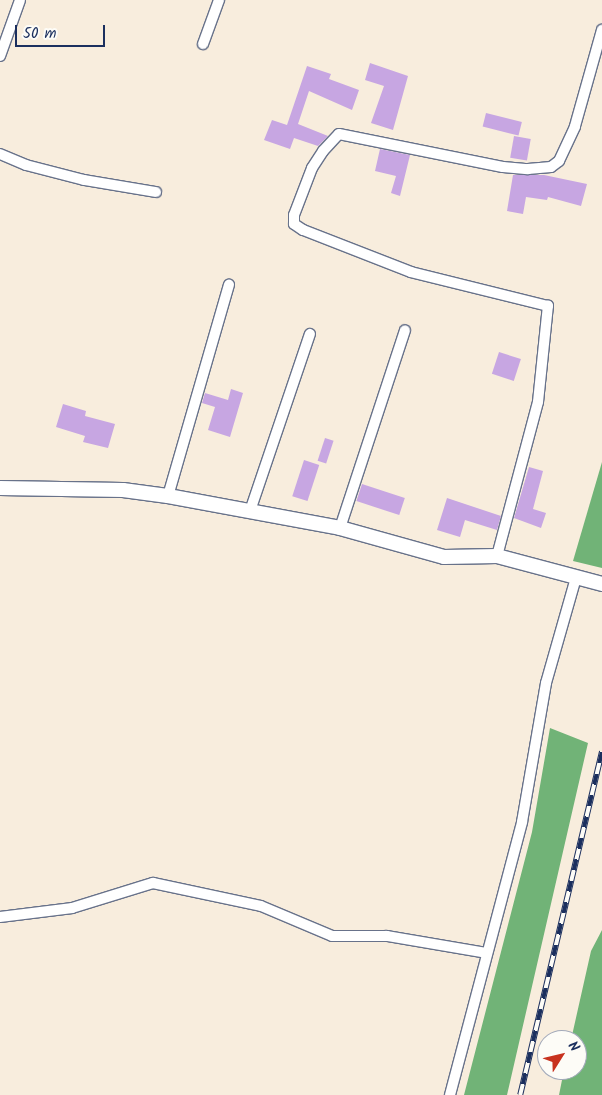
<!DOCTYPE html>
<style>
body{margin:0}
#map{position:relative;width:602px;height:1095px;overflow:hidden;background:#f8eddd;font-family:Kalam,sans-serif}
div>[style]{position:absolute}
.forest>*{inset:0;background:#71b377}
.building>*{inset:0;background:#c7a6e2;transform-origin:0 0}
.roads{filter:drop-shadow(1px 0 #68728a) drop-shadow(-1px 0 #68728a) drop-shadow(0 1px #68728a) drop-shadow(0 -1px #68728a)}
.minor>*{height:10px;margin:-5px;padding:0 5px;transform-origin:5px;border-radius:5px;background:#fff}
.tertiary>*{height:14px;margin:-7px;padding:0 7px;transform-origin:7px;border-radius:7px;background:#fff}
.rail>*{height:5.5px;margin-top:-2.75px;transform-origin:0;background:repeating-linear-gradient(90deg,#fdfcf7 0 11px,#1b2f5e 0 22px);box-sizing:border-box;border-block:1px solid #1b2f5e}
span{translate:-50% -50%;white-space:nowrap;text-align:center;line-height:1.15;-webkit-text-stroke:4px #fdfcf7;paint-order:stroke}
.north{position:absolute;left:537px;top:1030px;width:50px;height:50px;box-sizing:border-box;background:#fdfcf7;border:1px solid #a3aaba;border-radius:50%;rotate:54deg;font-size:14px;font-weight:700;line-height:20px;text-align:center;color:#1b2f5e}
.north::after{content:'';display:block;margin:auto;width:18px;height:22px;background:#c8321e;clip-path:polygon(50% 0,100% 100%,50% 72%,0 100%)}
.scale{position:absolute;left:15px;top:25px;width:90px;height:22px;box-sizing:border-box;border:2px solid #1b2f5e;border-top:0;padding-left:6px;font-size:15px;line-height:18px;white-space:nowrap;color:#1b2f5e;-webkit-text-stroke:4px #fdfcf7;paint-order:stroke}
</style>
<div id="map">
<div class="forest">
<i style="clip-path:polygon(602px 462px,602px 568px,573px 561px)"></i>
<i style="clip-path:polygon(550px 728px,588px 743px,507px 1095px,464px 1095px,532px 832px)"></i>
<i style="clip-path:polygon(602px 930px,602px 1095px,559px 1095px,564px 1070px,577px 1070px,577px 1040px,571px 1040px,591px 951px)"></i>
</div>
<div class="building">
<i style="clip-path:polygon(370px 63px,408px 76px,393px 130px,371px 123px,384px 86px,365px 80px)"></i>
<i style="clip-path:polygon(307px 66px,331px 74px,329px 79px,359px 90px,352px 110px,309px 91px,298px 124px,328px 136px,318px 146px,294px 138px,290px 149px,264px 140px,272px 120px,287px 125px)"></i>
<i style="left:486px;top:113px;width:37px;height:14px;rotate:14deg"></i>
<i style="left:514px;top:136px;width:17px;height:22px;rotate:10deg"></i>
<i style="clip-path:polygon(380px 149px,410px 155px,400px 196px,391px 193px,396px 176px,375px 171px)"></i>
<i style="clip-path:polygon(513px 175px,544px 175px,587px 184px,581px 206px,548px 197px,547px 200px,526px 197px,523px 214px,507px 211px)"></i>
<i style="left:499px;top:352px;width:23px;height:23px;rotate:18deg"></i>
<i style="clip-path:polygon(231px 389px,243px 393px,230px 437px,208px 430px,215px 407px,202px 403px,205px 393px,228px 400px)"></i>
<i style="clip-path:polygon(63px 404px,86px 411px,85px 416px,115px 424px,108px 448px,83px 442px,85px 436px,56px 427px)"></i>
<i style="left:325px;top:438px;width:9px;height:24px;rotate:18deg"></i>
<i style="left:304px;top:460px;width:16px;height:38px;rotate:18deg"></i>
<i style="clip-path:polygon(529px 467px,543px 471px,533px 509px,546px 513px,541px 528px,514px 518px)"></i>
<i style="left:362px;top:484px;width:45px;height:18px;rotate:18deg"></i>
<i style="clip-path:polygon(447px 498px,501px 516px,497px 530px,465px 520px,460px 537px,437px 530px)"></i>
</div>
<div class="roads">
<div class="minor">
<i style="left:203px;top:44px;width:47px;rotate:-70deg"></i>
<i style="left:0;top:56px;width:59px;rotate:-70.3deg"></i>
<i style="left:0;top:154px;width:28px;rotate:23deg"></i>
<i style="left:26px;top:165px;width:60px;rotate:14.5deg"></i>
<i style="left:84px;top:180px;width:73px;rotate:9.5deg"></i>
<i style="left:168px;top:496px;width:220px;rotate:-73.9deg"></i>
<i style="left:250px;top:511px;width:187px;rotate:-71.3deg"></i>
<i style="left:340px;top:528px;width:208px;rotate:-71.8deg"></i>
<i style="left:497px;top:556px;width:159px;rotate:-75.1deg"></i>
<i style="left:538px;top:402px;width:97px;rotate:-84.1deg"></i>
<i style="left:548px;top:306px;width:141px;rotate:-166.1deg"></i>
<i style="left:411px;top:272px;width:116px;rotate:-158.7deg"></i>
<i style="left:303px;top:230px;width:11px;rotate:-146deg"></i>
<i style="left:294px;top:224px;width:9px;rotate:-90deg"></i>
<i style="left:294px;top:215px;width:50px;rotate:-69deg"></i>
<i style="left:312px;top:168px;width:20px;rotate:-57deg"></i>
<i style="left:323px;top:151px;width:23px;rotate:-47deg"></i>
<i style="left:339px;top:134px;width:167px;rotate:11.4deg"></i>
<i style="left:503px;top:167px;width:25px;rotate:5deg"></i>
<i style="left:528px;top:169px;width:23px;rotate:-5deg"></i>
<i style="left:551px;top:167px;width:10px;rotate:-37deg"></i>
<i style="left:559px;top:161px;width:38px;rotate:-65deg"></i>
<i style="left:575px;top:126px;width:100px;rotate:-74.3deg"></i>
<i style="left:0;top:917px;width:73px;rotate:-7.1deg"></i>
<i style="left:72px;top:908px;width:85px;rotate:-17.2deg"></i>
<i style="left:153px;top:883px;width:110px;rotate:12deg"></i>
<i style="left:261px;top:906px;width:77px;rotate:22.9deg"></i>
<i style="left:332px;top:936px;width:55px"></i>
<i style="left:387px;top:936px;width:100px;rotate:9.7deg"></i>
<i style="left:450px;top:1095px;width:282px;rotate:-75.2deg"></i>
<i style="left:522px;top:822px;width:141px;rotate:-80.2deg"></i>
<i style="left:546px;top:683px;width:109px;rotate:-74.1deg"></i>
</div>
<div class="tertiary">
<i style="left:0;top:488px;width:123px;rotate:0.9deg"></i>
<i style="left:123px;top:490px;width:45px;rotate:7.6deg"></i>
<i style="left:168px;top:496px;width:175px;rotate:10.5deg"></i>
<i style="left:340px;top:528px;width:108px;rotate:15.6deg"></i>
<i style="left:444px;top:557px;width:53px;rotate:-1.1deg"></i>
<i style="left:497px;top:556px;width:109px;rotate:14.9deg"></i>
</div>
</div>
<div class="rail">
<i style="left:520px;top:1095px;width:353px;rotate:-76.6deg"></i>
</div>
<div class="north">N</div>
<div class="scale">50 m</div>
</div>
